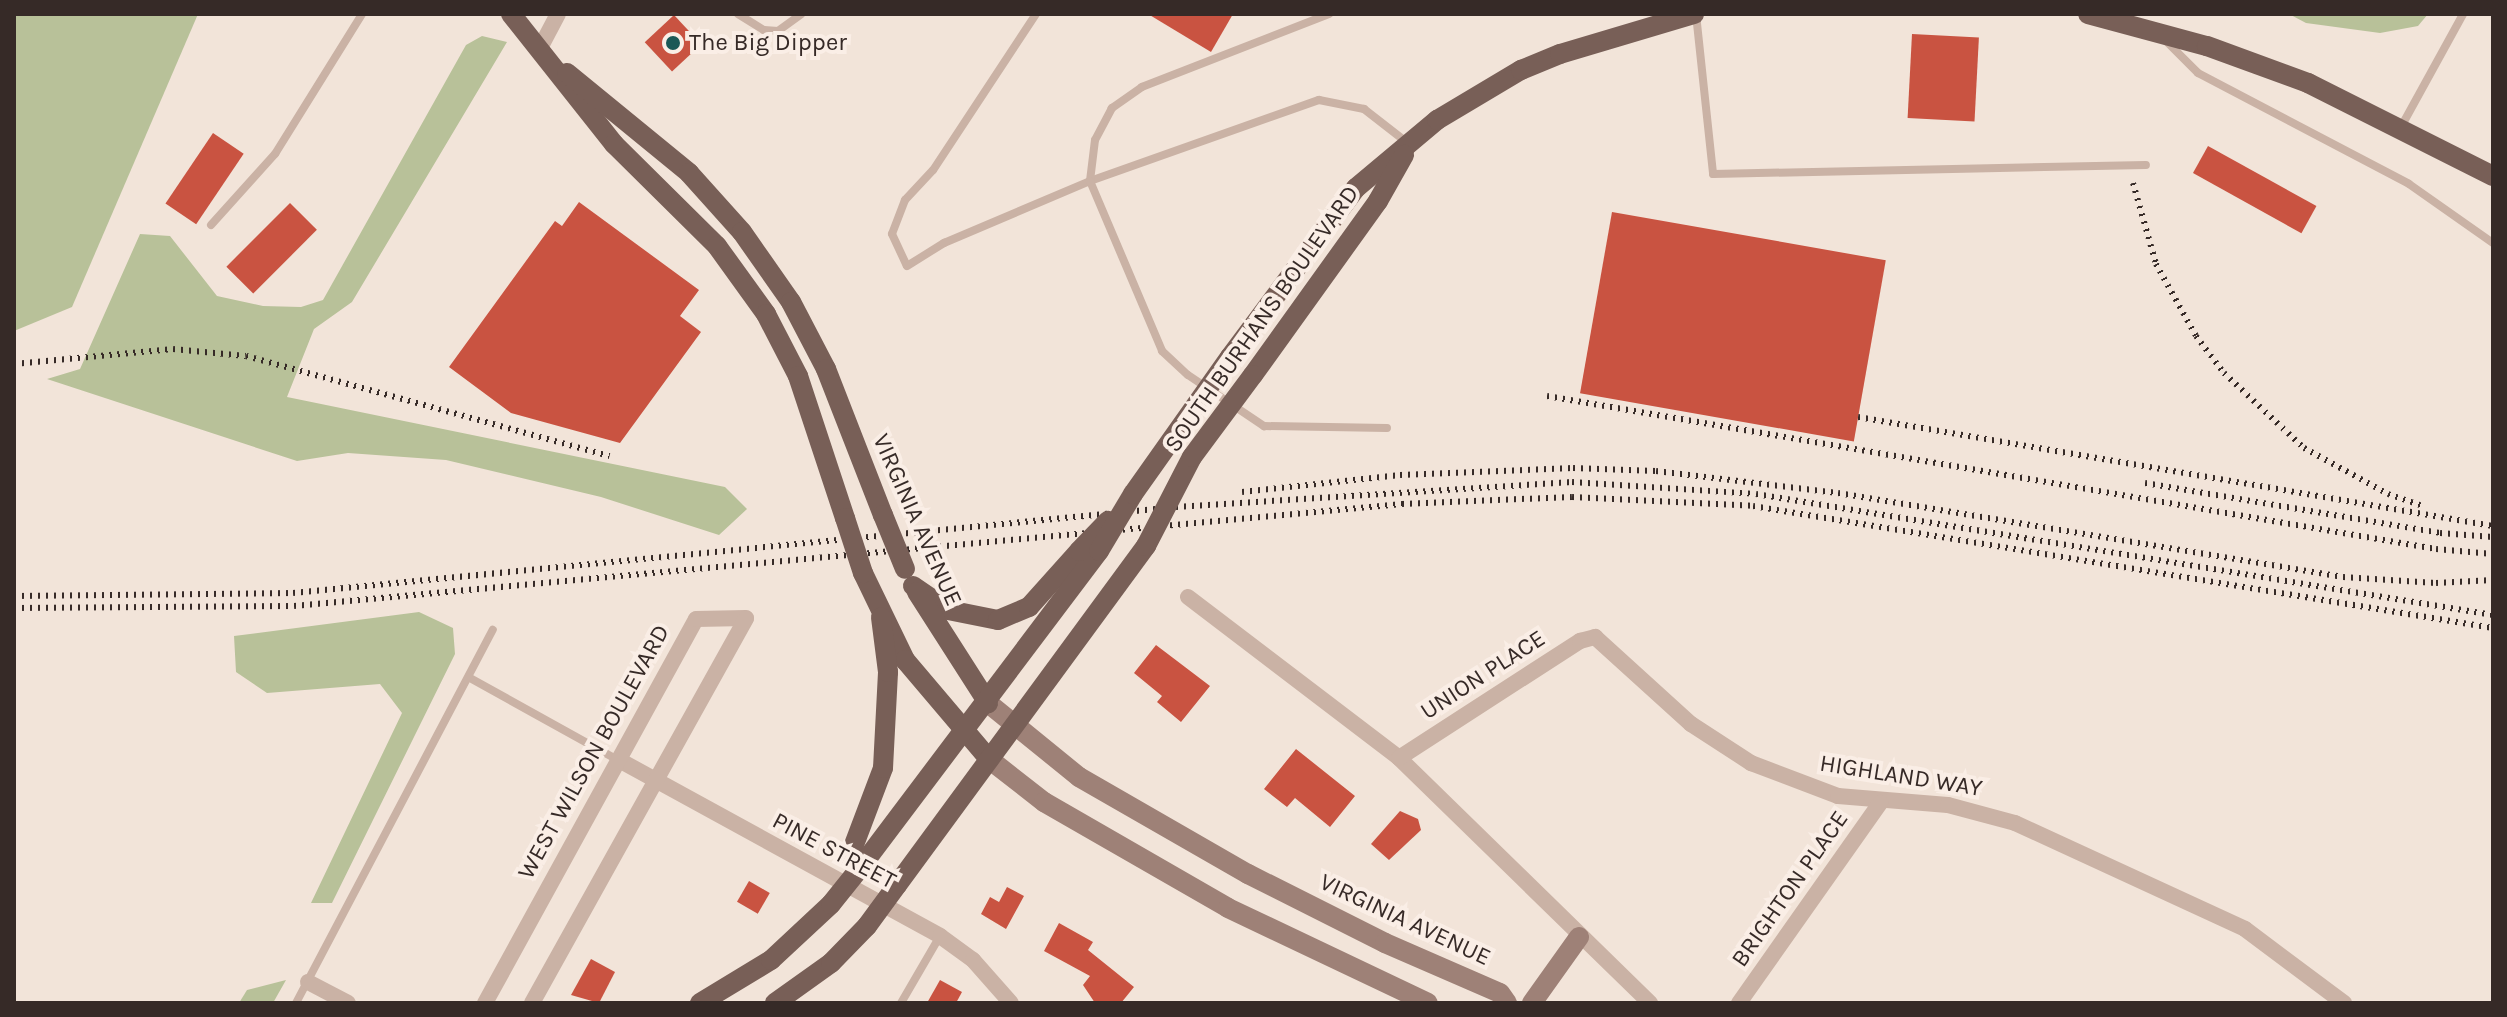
<!DOCTYPE html>
<style>
body{margin:0}
#map{position:relative;width:2507px;height:1017px;overflow:hidden;background:#f2e4d9;font-family:Karla,sans-serif}
div>[style]{position:absolute}
.green>*{inset:0;background:#b8c199}
.building>*{inset:0;background:#c95341;transform-origin:0 0}
.service>*{height:8px;margin:-4px;padding:0 4px;transform-origin:4px;border-radius:4px;background:#cab2a5}
.minor>*{height:16px;margin:-8px;padding:0 8px;transform-origin:8px;border-radius:8px;background:#cab2a5}
.secondary>*{height:20px;margin:-10px;padding:0 10px;transform-origin:10px;border-radius:10px;background:#9e8177}
.primary>*{height:20px;margin:-10px;padding:0 10px;transform-origin:10px;border-radius:10px;background:#785f57}
.rail>*{height:6px;margin-top:-3px;transform-origin:0;background:repeating-linear-gradient(90deg,#362a27 0 2px,transparent 0 8px)}
.primary-bridge>*{height:20px;margin:-10px;padding:0 10px;transform-origin:10px;border-radius:10px;background:#785f57}
.dots>*{width:22px;height:22px;translate:-50% -50%;box-sizing:border-box;border:4px solid #faeee6;border-radius:50%}
span{translate:-50% -50%;white-space:nowrap;text-align:center;line-height:1.15;-webkit-text-stroke:8px #faeee6;paint-order:stroke}
.poi-label{font-size:24px;color:#362a27}
.left{translate:0 -50%;text-align:left}
.street-label{font-size:24px;color:#362a27}
.frame{position:absolute;inset:0;border:16px solid #362a27;pointer-events:none}
</style>
<div id="map">
<div class="green">
<i style="clip-path:polygon(14px 14px,198px 14px,72px 307px,14px 331px)"></i>
<i style="clip-path:polygon(2289px 14px,2428px 14px,2418px 26px,2380px 33px,2306px 23px)"></i>
<i style="clip-path:polygon(482px 36px,507px 42px,352px 302px,314px 329px,287px 397px,725px 487px,747px 509px,719px 535px,601px 497px,446px 460px,348px 453px,297px 461px,47px 379px,80px 369px,140px 234px,170px 236px,217px 296px,263px 306px,301px 307px,323px 300px,466px 45px)"></i>
<i style="clip-path:polygon(419px 612px,453px 628px,455px 654px,332px 903px,311px 903px,402px 713px,380px 684px,267px 693px,236px 672px,234px 636px)"></i>
<i style="clip-path:polygon(286px 980px,273px 1003px,239px 1003px,247px 990px)"></i>
</div>
<div class="building">
<i style="clip-path:polygon(1148px 14px,1233px 14px,1211px 52px)"></i>
<i style="left:674px;top:15px;width:40px;height:40px;rotate:47deg"></i>
<i style="left:1912px;top:34px;width:67px;height:84px;rotate:3deg"></i>
<i style="left:213px;top:133px;width:37px;height:85px;rotate:34deg"></i>
<i style="left:2208px;top:146px;width:124px;height:31px;rotate:29deg"></i>
<i style="clip-path:polygon(579px 202px,699px 290px,680px 316px,701px 332px,620px 443px,511px 413px,449px 367px,555px 221px,562px 226px)"></i>
<i style="left:290px;top:203px;width:38px;height:90px;rotate:45deg"></i>
<i style="left:1612px;top:212px;width:278px;height:184px;rotate:10deg"></i>
<i style="clip-path:polygon(1156px 645px,1210px 686px,1181px 722px,1157px 702px,1162px 696px,1134px 673px)"></i>
<i style="clip-path:polygon(1296px 749px,1355px 796px,1330px 827px,1295px 798px,1287px 807px,1264px 789px)"></i>
<i style="clip-path:polygon(1400px 811px,1418px 819px,1421px 830px,1389px 860px,1371px 844px)"></i>
<i style="left:749px;top:881px;width:24px;height:24px;rotate:30deg"></i>
<i style="clip-path:polygon(1007px 887px,1024px 896px,1006px 929px,981px 914px,990px 897px,999px 902px)"></i>
<i style="clip-path:polygon(1059px 923px,1093px 942px,1088px 950px,1134px 987px,1121px 1003px,1095px 1003px,1083px 985px,1090px 976px,1044px 951px)"></i>
<i style="clip-path:polygon(591px 959px,615px 972px,599px 1003px,571px 995px)"></i>
<i style="clip-path:polygon(940px 980px,962px 992px,956px 1003px,927px 1003px)"></i>
</div>
<div class="service">
<i style="left:738px;top:14px;width:31px;rotate:32deg"></i>
<i style="left:764px;top:30px;width:14px;rotate:4deg"></i>
<i style="left:778px;top:31px;width:29px;rotate:-36deg"></i>
<i style="left:1036px;top:14px;width:187px;rotate:123.4deg"></i>
<i style="left:933px;top:170px;width:41px;rotate:133deg"></i>
<i style="left:905px;top:200px;width:36px;rotate:111deg"></i>
<i style="left:892px;top:234px;width:35px;rotate:65deg"></i>
<i style="left:907px;top:266px;width:44px;rotate:-31.9deg"></i>
<i style="left:944px;top:243px;width:159px;rotate:-23deg"></i>
<i style="left:1090px;top:181px;width:243px;rotate:-19.5deg"></i>
<i style="left:1319px;top:100px;width:46px;rotate:11.3deg"></i>
<i style="left:1364px;top:109px;width:57px;rotate:37.9deg"></i>
<i style="left:1329px;top:14px;width:201px;rotate:158.7deg"></i>
<i style="left:1142px;top:87px;width:37px;rotate:145deg"></i>
<i style="left:1112px;top:108px;width:36px;rotate:118deg"></i>
<i style="left:1095px;top:140px;width:41px;rotate:97deg"></i>
<i style="left:1090px;top:181px;width:185px;rotate:67deg"></i>
<i style="left:1162px;top:351px;width:35px;rotate:43deg"></i>
<i style="left:1188px;top:375px;width:92px;rotate:33.9deg"></i>
<i style="left:1264px;top:426px;width:123px;rotate:0.9deg"></i>
<i style="left:1696px;top:14px;width:161px;rotate:83.9deg"></i>
<i style="left:1713px;top:174px;width:433px;rotate:-1.2deg"></i>
<i style="left:2164px;top:39px;width:48px;rotate:45deg"></i>
<i style="left:2198px;top:73px;width:238px;rotate:27.7deg"></i>
<i style="left:2409px;top:184px;width:103px;rotate:35.1deg"></i>
<i style="left:2401px;top:127px;width:129px;rotate:-61.2deg"></i>
<i style="left:211px;top:225px;width:96px;rotate:-48deg"></i>
<i style="left:275px;top:154px;width:165px;rotate:-58.1deg"></i>
<i style="left:470px;top:678px;width:169px;rotate:29deg"></i>
<i style="left:296px;top:1003px;width:422px;rotate:-62.2deg"></i>
<i style="left:901px;top:1003px;width:78px;rotate:-59.8deg"></i>
</div>
<div class="minor">
<i style="left:539px;top:50px;width:41px;rotate:-62.2deg"></i>
<i style="left:1188px;top:597px;width:265px;rotate:37.3deg"></i>
<i style="left:1399px;top:758px;width:351px;rotate:44.3deg"></i>
<i style="left:1399px;top:758px;width:216px;rotate:-32.9deg"></i>
<i style="left:1580px;top:641px;width:16px;rotate:-15deg"></i>
<i style="left:1595px;top:637px;width:130px;rotate:42.2deg"></i>
<i style="left:1691px;top:724px;width:72px;rotate:33deg"></i>
<i style="left:1751px;top:763px;width:93px;rotate:20.8deg"></i>
<i style="left:1838px;top:796px;width:110px;rotate:4.7deg"></i>
<i style="left:1948px;top:805px;width:69px;rotate:15deg"></i>
<i style="left:2015px;top:823px;width:253px;rotate:24.7deg"></i>
<i style="left:2245px;top:929px;width:124px;rotate:36.8deg"></i>
<i style="left:619px;top:760px;width:366px;rotate:28.7deg"></i>
<i style="left:940px;top:936px;width:41px;rotate:36deg"></i>
<i style="left:973px;top:960px;width:57px;rotate:48.5deg"></i>
<i style="left:308px;top:982px;width:45px;rotate:27.7deg"></i>
<i style="left:485px;top:1003px;width:438px;rotate:-61.2deg"></i>
<i style="left:696px;top:619px;width:50px;rotate:-1.1deg"></i>
<i style="left:532px;top:1003px;width:440px;rotate:-60.9deg"></i>
<i style="left:1739px;top:1003px;width:245px;rotate:-54.8deg"></i>
</div>
<div class="secondary">
<i style="left:988px;top:703px;width:117px;rotate:39.1deg"></i>
<i style="left:1079px;top:777px;width:195px;rotate:29.9deg"></i>
<i style="left:1248px;top:874px;width:153px;rotate:26.7deg"></i>
<i style="left:1385px;top:943px;width:125px;rotate:23.5deg"></i>
<i style="left:1500px;top:993px;width:12px;rotate:55deg"></i>
<i style="left:989px;top:759px;width:70px;rotate:38deg"></i>
<i style="left:1044px;top:802px;width:212px;rotate:29.9deg"></i>
<i style="left:1228px;top:908px;width:221px;rotate:25.4deg"></i>
<i style="left:1532px;top:1003px;width:81px;rotate:-54.5deg"></i>
</div>
<div class="primary">
<i style="left:511px;top:14px;width:166px;rotate:51.6deg"></i>
<i style="left:614px;top:144px;width:145px;rotate:44.7deg"></i>
<i style="left:717px;top:246px;width:84px;rotate:54.2deg"></i>
<i style="left:766px;top:314px;width:70px;rotate:62.7deg"></i>
<i style="left:798px;top:376px;width:150px;rotate:71.7deg"></i>
<i style="left:2088px;top:14px;width:123px;rotate:15.1deg"></i>
<i style="left:2207px;top:46px;width:108px;rotate:20.1deg"></i>
<i style="left:2308px;top:83px;width:207px;rotate:26.7deg"></i>
<i style="left:567px;top:73px;width:158px;rotate:39.3deg"></i>
<i style="left:689px;top:173px;width:79px;rotate:48.1deg"></i>
<i style="left:742px;top:232px;width:85px;rotate:55deg"></i>
<i style="left:791px;top:302px;width:76px;rotate:62.4deg"></i>
<i style="left:826px;top:369px;width:157px;rotate:68.7deg"></i>
<i style="left:1230px;top:357px;width:211px;rotate:-53.3deg"></i>
<i style="left:1356px;top:188px;width:106px;rotate:-40deg"></i>
<i style="left:1437px;top:120px;width:98px;rotate:-30.8deg"></i>
<i style="left:1521px;top:70px;width:42px;rotate:-22.3deg"></i>
<i style="left:1560px;top:54px;width:140px;rotate:-16.6deg"></i>
<i style="left:1253px;top:375px;width:214px;rotate:-54.3deg"></i>
<i style="left:1378px;top:201px;width:53px;rotate:-60.5deg"></i>
<i style="left:863px;top:573px;width:97px;rotate:64.2deg"></i>
<i style="left:905px;top:660px;width:130px;rotate:49.7deg"></i>
<i style="left:913px;top:586px;width:42px;rotate:34.4deg"></i>
<i style="left:948px;top:610px;width:51px;rotate:11.3deg"></i>
<i style="left:998px;top:620px;width:34px;rotate:-23deg"></i>
<i style="left:1029px;top:607px;width:75px;rotate:-48.2deg"></i>
<i style="left:917px;top:592px;width:132px;rotate:57.4deg"></i>
<i style="left:849px;top:858px;width:96px;rotate:-69.3deg"></i>
<i style="left:883px;top:768px;width:96px;rotate:-87deg"></i>
<i style="left:888px;top:672px;width:55px;rotate:-97.3deg"></i>
<i style="left:863px;top:864px;width:392px;rotate:-53deg"></i>
<i style="left:897px;top:885px;width:421px;rotate:-53.7deg"></i>
<i style="left:700px;top:1003px;width:83px;rotate:-31.2deg"></i>
<i style="left:771px;top:960px;width:82px;rotate:-43deg"></i>
<i style="left:775px;top:1003px;width:69px;rotate:-35.5deg"></i>
<i style="left:831px;top:963px;width:52px;rotate:-45.8deg"></i>
</div>
<div class="rail">
<i style="left:2133px;top:183px;width:84px;rotate:74.1deg"></i>
<i style="left:2156px;top:264px;width:82px;rotate:60.9deg"></i>
<i style="left:2196px;top:336px;width:46px;rotate:52.9deg"></i>
<i style="left:2224px;top:373px;width:110px;rotate:43.2deg"></i>
<i style="left:2304px;top:448px;width:96px;rotate:28.7deg"></i>
<i style="left:2388px;top:494px;width:36px;rotate:19deg"></i>
<i style="left:14px;top:364px;width:160px;rotate:-5.4deg"></i>
<i style="left:173px;top:349px;width:73px;rotate:5.5deg"></i>
<i style="left:246px;top:356px;width:377px;rotate:15.4deg"></i>
<i style="left:1547px;top:396px;width:902px;rotate:9.77deg"></i>
<i style="left:2436px;top:549px;width:57px;rotate:5deg"></i>
<i style="left:1858px;top:417px;width:644px;rotate:9.74deg"></i>
<i style="left:2145px;top:483px;width:299px;rotate:9.6deg"></i>
<i style="left:2440px;top:533px;width:53px;rotate:4.3deg"></i>
<i style="left:1242px;top:492px;width:159px;rotate:-6.1deg"></i>
<i style="left:1400px;top:475px;width:173px;rotate:-2.3deg"></i>
<i style="left:1573px;top:468px;width:83px;rotate:2.1deg"></i>
<i style="left:1656px;top:471px;width:183px;rotate:6.9deg"></i>
<i style="left:1838px;top:493px;width:512px;rotate:9.44deg"></i>
<i style="left:2343px;top:577px;width:93px;rotate:3.7deg"></i>
<i style="left:2436px;top:583px;width:57px;rotate:-3deg"></i>
<i style="left:14px;top:596px;width:279px;rotate:-0.6deg"></i>
<i style="left:293px;top:593px;width:887px;rotate:-5.56deg"></i>
<i style="left:1176px;top:507px;width:397px;rotate:-3.6deg"></i>
<i style="left:1572px;top:482px;width:184px;rotate:3.7deg"></i>
<i style="left:1756px;top:494px;width:747px;rotate:9.32deg"></i>
<i style="left:14px;top:608px;width:280px;rotate:-0.4deg"></i>
<i style="left:294px;top:606px;width:1113px;rotate:-5.26deg"></i>
<i style="left:1402px;top:504px;width:170px;rotate:-2.4deg"></i>
<i style="left:1572px;top:497px;width:181px;rotate:2.8deg"></i>
<i style="left:1753px;top:506px;width:750px;rotate:9.36deg"></i>
</div>
<div class="primary-bridge">
<i style="left:883px;top:515px;width:58px;rotate:67.8deg"></i>
<i style="left:845px;top:518px;width:58px;rotate:71.9deg"></i>
<i style="left:1146px;top:546px;width:100px;rotate:-62.7deg"></i>
<i style="left:1192px;top:457px;width:102px;rotate:-53.4deg"></i>
<i style="left:1079px;top:551px;width:42px;rotate:-46deg"></i>
<i style="left:1099px;top:551px;width:66px;rotate:-59.2deg"></i>
<i style="left:1133px;top:494px;width:168px;rotate:-54.7deg"></i>
<i style="left:831px;top:904px;width:51px;rotate:-51.3deg"></i>
<i style="left:867px;top:926px;width:51px;rotate:-53.8deg"></i>
</div>
<div class="dots">
<i style="left:673px;top:43px;background:#1b5856"></i>
</div>
<div class="poi-label">
<span class="left" style="left:689px;top:43px">The Big Dipper</span>
</div>
<div class="street-label">
<span style="left:1262px;top:319px;rotate:-55deg">SOUTH BURHANS BOULEVARD</span>
<span style="left:917px;top:520px;rotate:66deg">VIRGINIA AVENUE</span>
<span style="left:1483px;top:675px;rotate:-33deg">UNION PLACE</span>
<span style="left:594px;top:752px;rotate:-61deg">WEST WILSON BOULEVARD</span>
<span style="left:1901px;top:776px;rotate:9deg">HIGHLAND WAY</span>
<span style="left:834px;top:851px;rotate:28deg">PINE STREET</span>
<span style="left:1790px;top:889px;rotate:-55deg">BRIGHTON PLACE</span>
<span style="left:1405px;top:920px;rotate:25deg">VIRGINIA AVENUE</span>
</div>
<div class="frame"></div>
</div>
